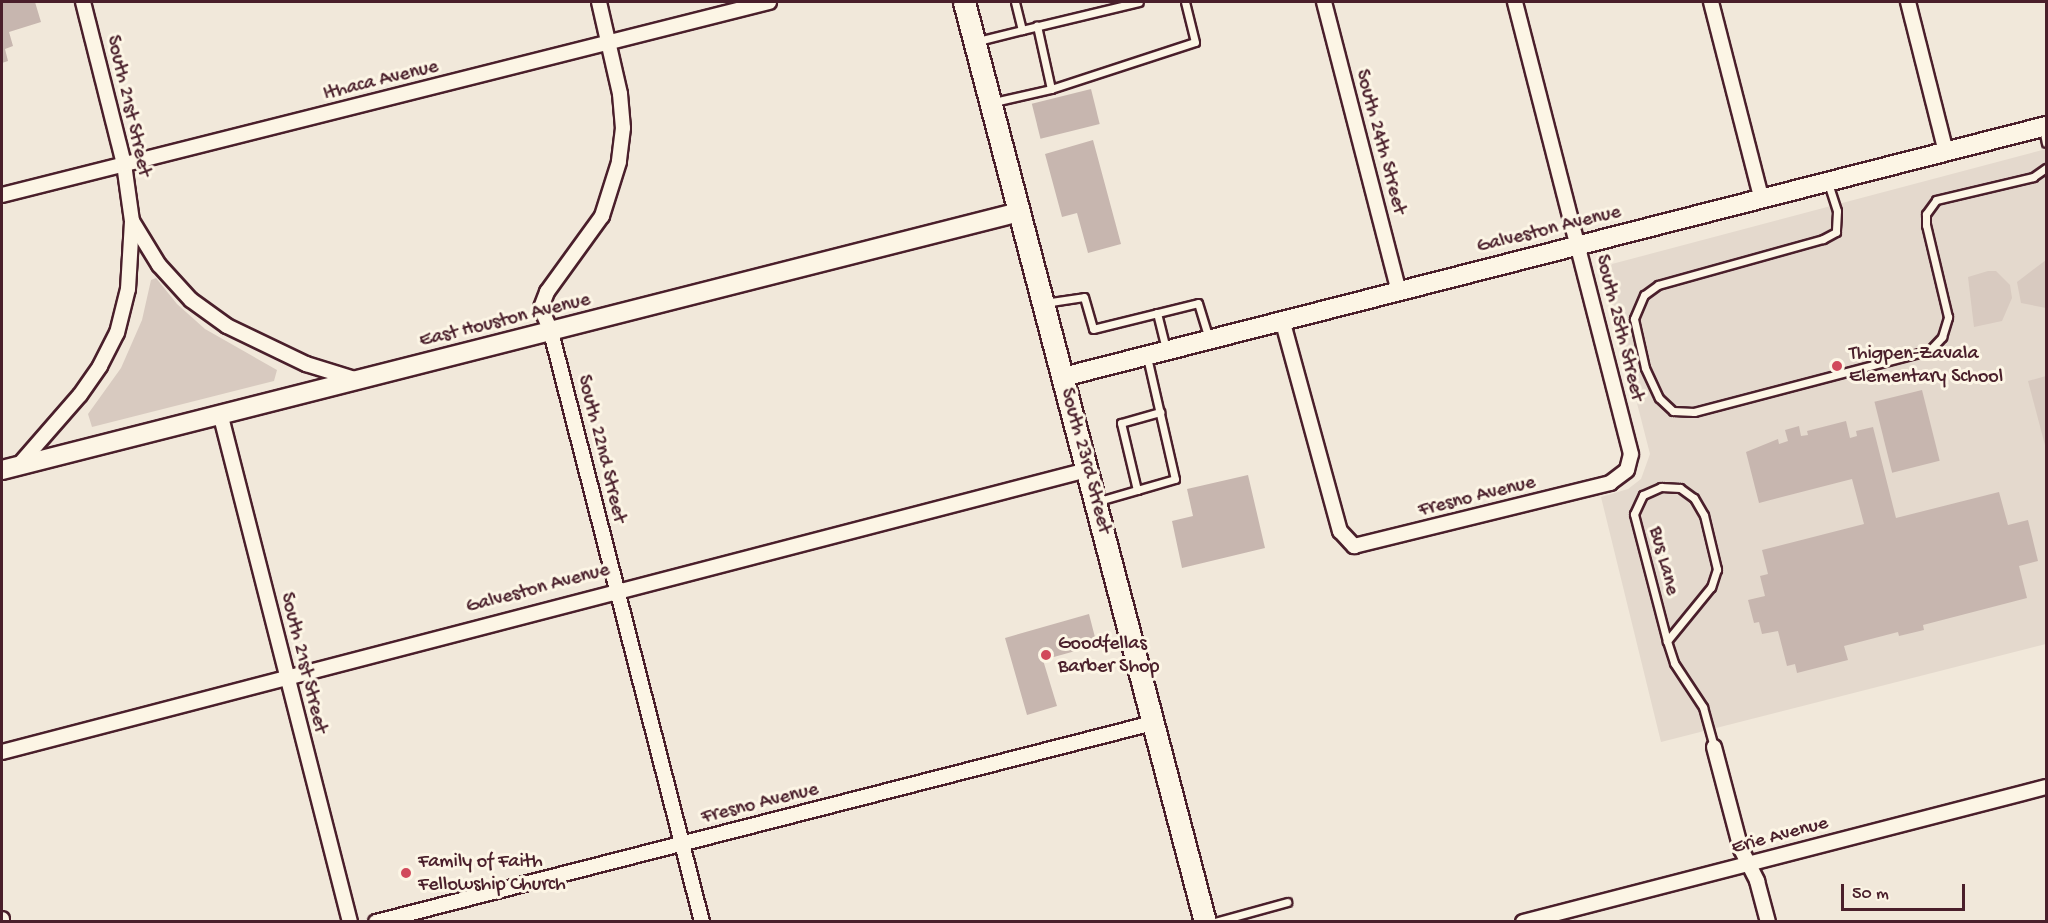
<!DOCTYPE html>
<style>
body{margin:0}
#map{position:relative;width:2048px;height:923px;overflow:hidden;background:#f1e8da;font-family:"Gochi Hand",sans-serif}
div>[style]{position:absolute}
.built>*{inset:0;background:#e4d9cd}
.green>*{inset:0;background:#d8cac0}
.building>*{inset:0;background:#c7b6af;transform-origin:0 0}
.roads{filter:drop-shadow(2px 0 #4a1f2b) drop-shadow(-2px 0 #4a1f2b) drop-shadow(0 2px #4a1f2b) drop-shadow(0 -2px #4a1f2b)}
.lane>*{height:7px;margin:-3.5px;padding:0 3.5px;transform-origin:3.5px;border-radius:3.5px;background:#fcf5e5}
.street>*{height:14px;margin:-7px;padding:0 7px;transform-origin:7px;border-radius:7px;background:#fcf5e5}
.secondary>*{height:18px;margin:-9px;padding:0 9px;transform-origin:9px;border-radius:9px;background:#fcf5e5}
.primary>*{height:21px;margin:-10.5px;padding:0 10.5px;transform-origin:10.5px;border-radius:10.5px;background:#fcf5e5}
.dots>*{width:16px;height:16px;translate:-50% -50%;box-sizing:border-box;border:3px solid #fcf5e5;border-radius:50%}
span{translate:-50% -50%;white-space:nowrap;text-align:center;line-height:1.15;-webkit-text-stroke:6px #fcf5e5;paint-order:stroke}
.street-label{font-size:20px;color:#4a1f2b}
.poi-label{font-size:20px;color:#4a1f2b}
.left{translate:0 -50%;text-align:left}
.frame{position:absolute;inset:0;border:3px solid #4a1f2b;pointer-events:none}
.scale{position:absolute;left:1841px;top:884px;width:124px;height:27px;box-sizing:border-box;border:3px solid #4a1f2b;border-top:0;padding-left:8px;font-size:18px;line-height:21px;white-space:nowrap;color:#4a1f2b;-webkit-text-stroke:4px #fcf5e5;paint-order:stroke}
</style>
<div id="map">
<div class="built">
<i style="clip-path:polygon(2046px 149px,2046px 644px,1661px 742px,1601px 497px,1628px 489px,1641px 479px,1650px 454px,1605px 278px,1612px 264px)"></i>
</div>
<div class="green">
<i style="clip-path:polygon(2046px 260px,2046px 308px,2021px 303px,2017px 282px)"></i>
<i style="clip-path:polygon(1988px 271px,1996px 271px,2010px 285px,2012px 298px,2002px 321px,1974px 327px,1968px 277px)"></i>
<i style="clip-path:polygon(156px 278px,177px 304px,205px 329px,277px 370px,274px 381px,92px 427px,88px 414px,121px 368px,142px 320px,151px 280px)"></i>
<i style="clip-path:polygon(2046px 376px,2046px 449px,2028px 381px)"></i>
</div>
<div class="building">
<i style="clip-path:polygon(2px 2px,35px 2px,41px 22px,9px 32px,13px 46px,5px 49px,8px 61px,2px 63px)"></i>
<i style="left:1091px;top:89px;width:36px;height:61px;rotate:76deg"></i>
<i style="clip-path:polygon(1093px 140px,1121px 244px,1088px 253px,1077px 213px,1062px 217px,1045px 154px)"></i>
<i style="left:1922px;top:390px;width:73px;height:49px;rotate:76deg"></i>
<i style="clip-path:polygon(1846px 421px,1850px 438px,1857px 436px,1856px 431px,1873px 427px,1896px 518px,1999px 492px,2008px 525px,2028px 520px,2038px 561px,2019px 566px,2027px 598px,1923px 625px,1924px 630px,1899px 636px,1898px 632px,1844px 646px,1848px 660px,1797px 673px,1795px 664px,1787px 666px,1778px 631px,1762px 634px,1759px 622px,1754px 623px,1748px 600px,1765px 596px,1760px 576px,1768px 574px,1762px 550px,1864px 524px,1852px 479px,1759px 503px,1746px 452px,1778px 439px,1779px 444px,1788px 441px,1785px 430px,1799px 426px,1801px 436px,1808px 435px,1807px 431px)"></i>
<i style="clip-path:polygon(1248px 475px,1265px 548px,1182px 568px,1172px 521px,1193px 516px,1187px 489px)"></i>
<i style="clip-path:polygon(1089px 614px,1097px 645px,1043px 660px,1057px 706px,1027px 715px,1005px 638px)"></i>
</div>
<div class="roads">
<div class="lane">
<i style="left:1015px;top:2px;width:29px;rotate:76deg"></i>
<i style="left:1022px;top:30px;width:120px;rotate:-13.5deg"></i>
<i style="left:978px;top:41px;width:45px;rotate:-14deg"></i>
<i style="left:1051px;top:89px;width:151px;rotate:-18.1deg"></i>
<i style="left:1195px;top:42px;width:41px;rotate:-104deg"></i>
<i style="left:994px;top:102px;width:58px;rotate:-12.8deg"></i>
<i style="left:1051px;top:89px;width:65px;rotate:-102.5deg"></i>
<i style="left:2043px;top:128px;width:15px;rotate:79deg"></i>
<i style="left:1828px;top:183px;width:29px;rotate:72deg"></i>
<i style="left:1837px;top:211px;width:21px;rotate:93deg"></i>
<i style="left:1836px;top:232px;width:15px;rotate:152deg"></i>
<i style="left:1823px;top:239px;width:171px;rotate:164.4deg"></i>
<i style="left:1658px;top:285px;width:17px;rotate:144deg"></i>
<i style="left:1644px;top:295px;width:26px;rotate:113deg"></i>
<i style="left:1634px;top:319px;width:50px;rotate:77.3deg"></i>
<i style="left:1645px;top:368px;width:33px;rotate:65deg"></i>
<i style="left:1659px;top:398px;width:19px;rotate:43deg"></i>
<i style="left:1673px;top:411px;width:21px;rotate:3deg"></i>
<i style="left:1694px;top:412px;width:244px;rotate:-14.7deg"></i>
<i style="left:1930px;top:350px;width:18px;rotate:-47deg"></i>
<i style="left:1942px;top:337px;width:21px;rotate:-73deg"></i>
<i style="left:1948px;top:317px;width:95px;rotate:-103.4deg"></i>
<i style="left:1926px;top:225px;width:11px;rotate:-90deg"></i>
<i style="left:1926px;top:214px;width:17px;rotate:-54deg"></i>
<i style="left:1936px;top:200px;width:100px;rotate:-13.3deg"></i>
<i style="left:2033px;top:177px;width:16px;rotate:-35deg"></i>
<i style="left:1044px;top:303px;width:40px;rotate:-8.5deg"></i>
<i style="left:1084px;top:297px;width:33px;rotate:74deg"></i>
<i style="left:1093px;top:329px;width:108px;rotate:-13.9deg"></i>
<i style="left:1198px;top:303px;width:38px;rotate:73deg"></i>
<i style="left:1157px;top:313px;width:36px;rotate:76deg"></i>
<i style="left:1147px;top:357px;width:125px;rotate:77.1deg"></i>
<i style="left:1175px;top:479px;width:40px;rotate:164deg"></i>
<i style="left:1137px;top:490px;width:69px;rotate:-103.4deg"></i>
<i style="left:1121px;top:423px;width:41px;rotate:-15.8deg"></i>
<i style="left:1099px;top:501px;width:40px;rotate:-16deg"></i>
<i style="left:1667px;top:641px;width:131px;rotate:-104.6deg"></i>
<i style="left:1634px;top:514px;width:21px;rotate:-65deg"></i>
<i style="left:1643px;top:495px;width:20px;rotate:-24deg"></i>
<i style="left:1661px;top:487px;width:19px;rotate:3deg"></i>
<i style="left:1680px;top:488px;width:17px;rotate:36deg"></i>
<i style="left:1694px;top:498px;width:20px;rotate:60deg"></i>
<i style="left:1704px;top:515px;width:56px;rotate:76.5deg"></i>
<i style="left:1717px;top:569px;width:19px;rotate:108deg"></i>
<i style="left:1711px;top:587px;width:70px;rotate:129.2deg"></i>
<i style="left:1667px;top:641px;width:23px;rotate:72deg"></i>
<i style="left:1674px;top:663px;width:53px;rotate:56.6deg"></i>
<i style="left:1703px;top:707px;width:41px;rotate:74.6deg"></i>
<i style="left:1215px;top:922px;width:75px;rotate:-15.5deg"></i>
</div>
<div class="street">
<i style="left:599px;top:2px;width:94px;rotate:77.1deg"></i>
<i style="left:620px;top:94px;width:34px;rotate:85deg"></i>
<i style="left:623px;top:128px;width:34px;rotate:97deg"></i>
<i style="left:619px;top:162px;width:57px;rotate:107.5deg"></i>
<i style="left:602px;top:216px;width:94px;rotate:125.9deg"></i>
<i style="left:547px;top:292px;width:17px;rotate:111deg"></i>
<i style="left:541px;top:308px;width:26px;rotate:67deg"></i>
<i style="left:551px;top:332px;width:609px;rotate:75.64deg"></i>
<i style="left:1324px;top:2px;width:300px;rotate:75.5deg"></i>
<i style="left:1711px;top:2px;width:204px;rotate:75.6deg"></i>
<i style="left:1908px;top:2px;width:155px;rotate:75.8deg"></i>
<i style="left:2px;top:195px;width:791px;rotate:-14.12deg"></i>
<i style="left:132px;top:221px;width:52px;rotate:58.5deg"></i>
<i style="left:159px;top:265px;width:47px;rotate:47.6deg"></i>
<i style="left:191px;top:300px;width:44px;rotate:35.8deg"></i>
<i style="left:227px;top:326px;width:88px;rotate:25.7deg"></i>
<i style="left:306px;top:364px;width:54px;rotate:17.1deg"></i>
<i style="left:1283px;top:323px;width:216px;rotate:74.7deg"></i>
<i style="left:1340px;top:531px;width:21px;rotate:47deg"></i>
<i style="left:1354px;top:546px;width:264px;rotate:-13.8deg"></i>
<i style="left:1610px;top:483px;width:21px;rotate:-37deg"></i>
<i style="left:1627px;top:470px;width:16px;rotate:-76deg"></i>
<i style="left:1631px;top:454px;width:467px;rotate:-104.4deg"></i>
<i style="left:220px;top:413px;width:525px;rotate:75.67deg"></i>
<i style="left:18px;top:466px;width:94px;rotate:-48.9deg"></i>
<i style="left:80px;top:395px;width:35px;rotate:-55deg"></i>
<i style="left:100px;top:366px;width:37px;rotate:-63deg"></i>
<i style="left:117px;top:333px;width:45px;rotate:-76deg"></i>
<i style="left:128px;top:289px;width:68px;rotate:-86.6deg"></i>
<i style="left:132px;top:221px;width:58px;rotate:-98deg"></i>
<i style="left:124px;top:164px;width:167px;rotate:-104.2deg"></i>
<i style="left:1714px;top:747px;width:106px;rotate:75.2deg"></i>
<i style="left:1741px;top:849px;width:36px;rotate:63deg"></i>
<i style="left:1757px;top:881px;width:42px;rotate:75deg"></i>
<i style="left:2px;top:752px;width:1121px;rotate:-14.57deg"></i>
<i style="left:2px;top:919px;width:3px;rotate:90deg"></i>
<i style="left:376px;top:922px;width:802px;rotate:-14.37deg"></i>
<i style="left:1523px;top:922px;width:540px;rotate:-14.47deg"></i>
</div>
<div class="secondary">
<i style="left:1063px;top:377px;width:1015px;rotate:-14.32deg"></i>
<i style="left:2px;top:470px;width:1049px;rotate:-14.23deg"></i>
</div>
<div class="primary">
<i style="left:964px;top:2px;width:951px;rotate:75.32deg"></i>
</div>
</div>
<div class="dots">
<i style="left:1837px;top:366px;background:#d1495b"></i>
<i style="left:1046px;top:655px;background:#d1495b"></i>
<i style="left:406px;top:873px;background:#d1495b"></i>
</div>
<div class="street-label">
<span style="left:381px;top:81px;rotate:-14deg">Ithaca Avenue</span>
<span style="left:128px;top:106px;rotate:77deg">South 21st Street</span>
<span style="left:1380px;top:142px;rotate:75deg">South 24th Street</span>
<span style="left:1549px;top:230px;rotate:-14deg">Galveston Avenue</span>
<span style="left:505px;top:321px;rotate:-14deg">East Houston Avenue</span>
<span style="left:1619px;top:328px;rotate:76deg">South 25th Street</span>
<span style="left:601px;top:449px;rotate:76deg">South 22nd Street</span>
<span style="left:1085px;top:461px;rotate:75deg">South 23rd Street</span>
<span style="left:1477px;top:497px;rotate:-14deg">Fresno Avenue</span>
<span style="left:1663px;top:561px;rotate:75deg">Bus Lane</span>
<span style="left:538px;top:589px;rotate:-15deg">Galveston Avenue</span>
<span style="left:303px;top:663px;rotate:76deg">South 21st Street</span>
<span style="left:760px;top:804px;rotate:-14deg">Fresno Avenue</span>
<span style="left:1780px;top:836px;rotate:-15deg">Erie Avenue</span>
</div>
<div class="poi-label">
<span class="left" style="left:1849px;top:366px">Thigpen-Zavala<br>Elementary School</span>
<span class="left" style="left:1058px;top:656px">Goodfellas<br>Barber Shop</span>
<span class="left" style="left:418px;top:874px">Family of Faith<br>Fellowship Church</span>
</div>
<div class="frame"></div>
<div class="scale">50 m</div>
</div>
